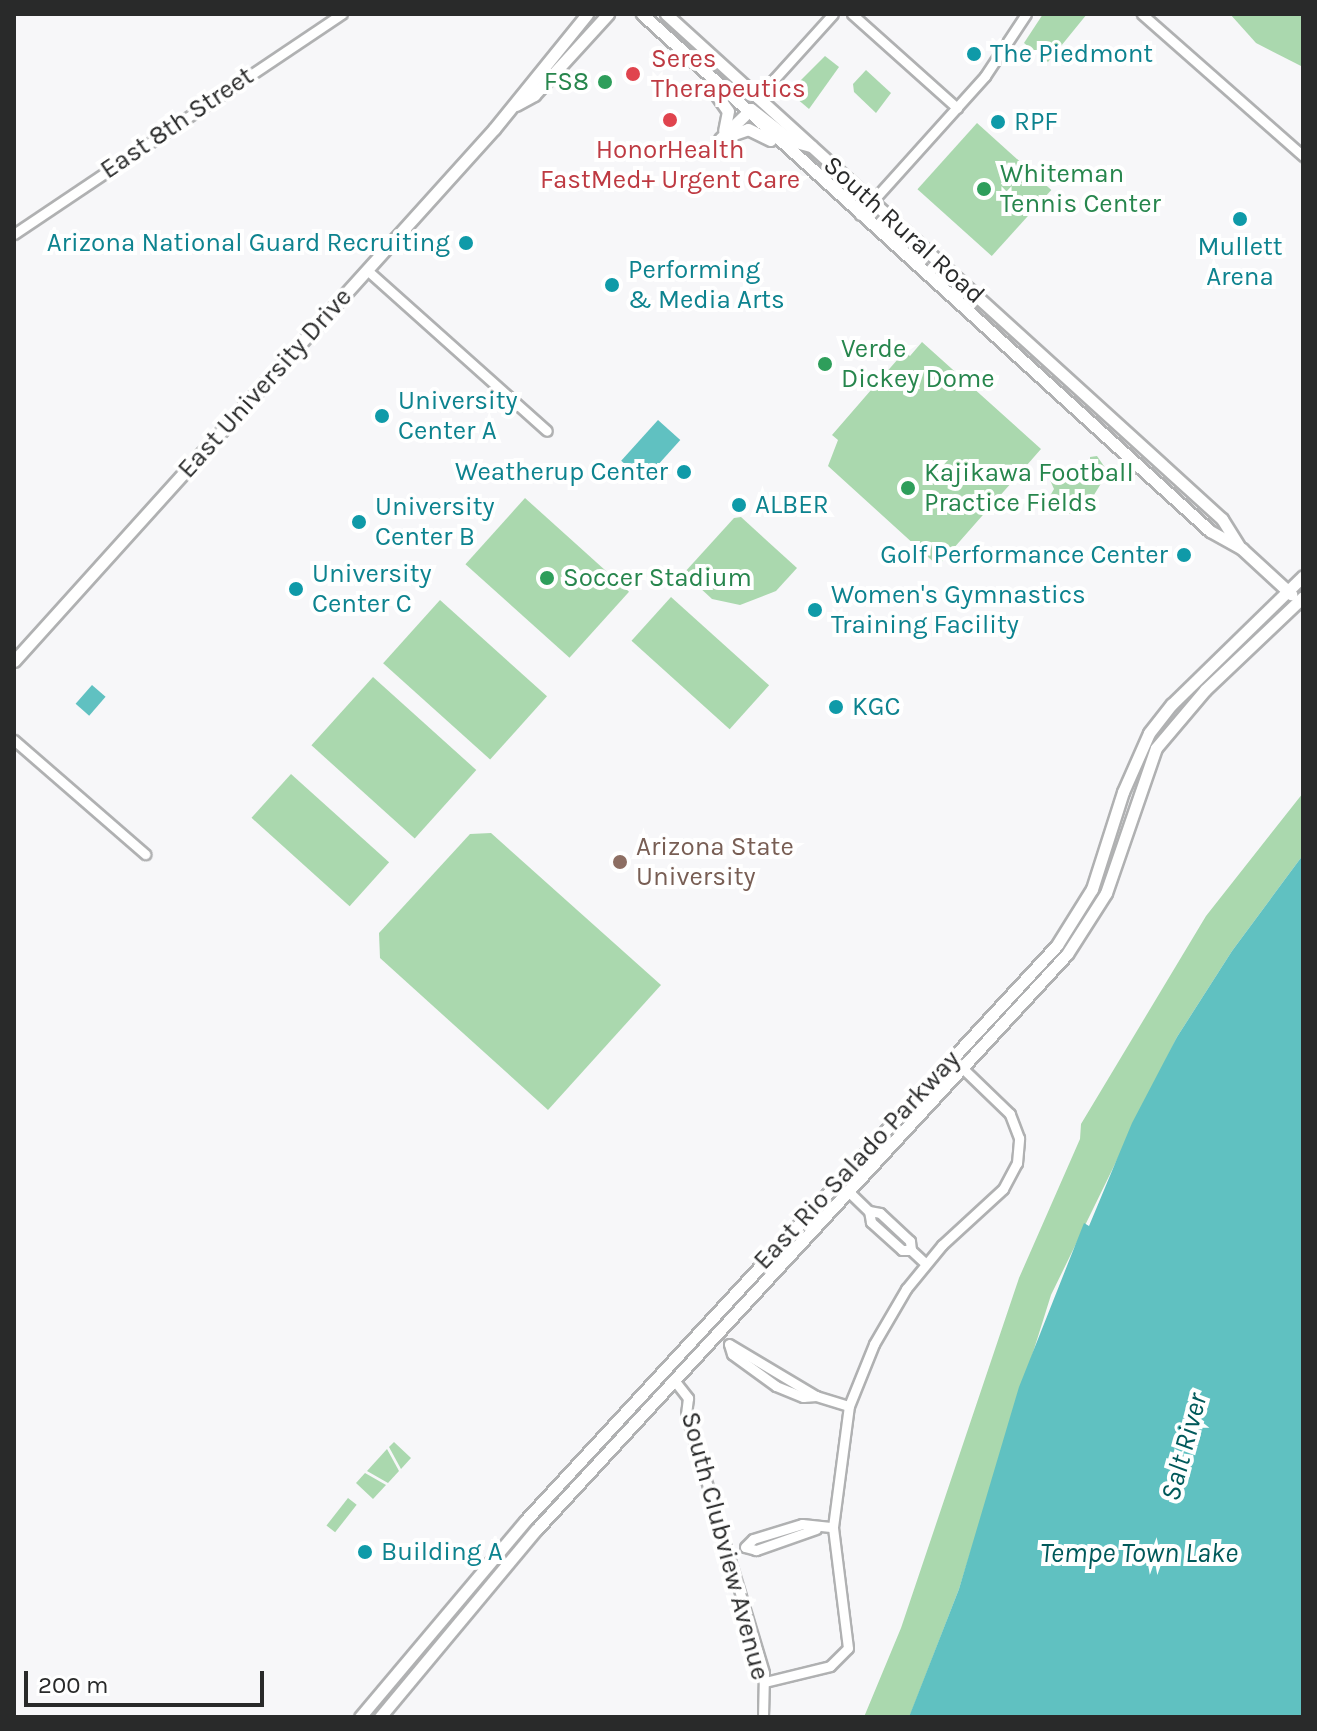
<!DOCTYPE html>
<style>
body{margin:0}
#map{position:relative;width:1317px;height:1731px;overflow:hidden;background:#f7f7f9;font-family:Karla,sans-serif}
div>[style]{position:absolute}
.green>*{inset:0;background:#aad8ae;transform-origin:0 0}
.water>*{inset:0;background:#60c1c1;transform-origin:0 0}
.roads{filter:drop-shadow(2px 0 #b0b1b2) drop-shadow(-2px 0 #b0b1b2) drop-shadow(0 2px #b0b1b2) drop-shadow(0 -2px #b0b1b2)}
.minor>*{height:9px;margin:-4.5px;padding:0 4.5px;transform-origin:4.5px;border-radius:4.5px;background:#fff}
.major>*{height:11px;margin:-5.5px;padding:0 5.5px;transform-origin:5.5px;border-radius:5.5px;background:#fff}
.dots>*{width:22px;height:22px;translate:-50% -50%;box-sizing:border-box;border:4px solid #fff;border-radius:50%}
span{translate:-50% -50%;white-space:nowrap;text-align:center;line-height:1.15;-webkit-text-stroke:8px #fff;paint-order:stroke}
.culture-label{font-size:26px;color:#0d838f}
.left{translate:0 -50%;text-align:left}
.right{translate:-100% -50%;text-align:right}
.health-label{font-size:26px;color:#be3a42}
.leisure-label{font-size:26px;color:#27864d}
.street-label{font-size:26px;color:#292a2a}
.education-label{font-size:26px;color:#785e54}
.water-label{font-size:28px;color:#00595a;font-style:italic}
.frame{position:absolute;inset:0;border:16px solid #292a2a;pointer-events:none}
.scale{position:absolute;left:24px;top:1671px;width:240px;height:36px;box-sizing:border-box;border:4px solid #292a2a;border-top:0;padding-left:10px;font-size:24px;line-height:28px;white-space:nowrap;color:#292a2a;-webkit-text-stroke:6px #fff;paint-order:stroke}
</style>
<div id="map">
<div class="green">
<i style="clip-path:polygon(1043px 14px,1087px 14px,1048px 62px,1024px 43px)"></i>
<i style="clip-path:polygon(1230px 14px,1303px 14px,1303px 67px,1256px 43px)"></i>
<i style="clip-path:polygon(825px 56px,839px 67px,809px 109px,789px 92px)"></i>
<i style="clip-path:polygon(866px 70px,891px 93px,876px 113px,854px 92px,853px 84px)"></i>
<i style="left:977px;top:123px;width:100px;height:89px;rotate:42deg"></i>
<i style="clip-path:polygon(922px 342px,1041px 449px,938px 566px,828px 466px,838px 440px,832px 435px,904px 352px,910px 356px)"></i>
<i style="clip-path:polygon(1097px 456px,1108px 472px,1086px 508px,1069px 514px,1049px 511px,1047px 501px,1054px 489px,1050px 480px,1055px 471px,1069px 483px,1081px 482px,1090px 474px,1090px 457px)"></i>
<i style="left:525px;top:498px;width:140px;height:89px;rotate:42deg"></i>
<i style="clip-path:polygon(741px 517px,797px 568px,776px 591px,740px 605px,712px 599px,684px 573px,734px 518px)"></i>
<i style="left:671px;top:597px;width:132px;height:59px;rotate:42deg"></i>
<i style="left:440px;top:600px;width:144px;height:85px;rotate:42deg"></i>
<i style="left:373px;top:677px;width:139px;height:92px;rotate:42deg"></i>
<i style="left:291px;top:774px;width:132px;height:59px;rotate:42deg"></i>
<i style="clip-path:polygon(1303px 793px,1303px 855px,1232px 951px,1177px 1037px,1051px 1295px,959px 1589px,911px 1713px,909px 1717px,864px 1717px,901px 1628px,1019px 1278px,1080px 1139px,1081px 1124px,1206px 916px)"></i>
<i style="clip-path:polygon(491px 833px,661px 985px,548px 1110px,380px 958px,379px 933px,470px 834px)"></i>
<i style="clip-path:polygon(394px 1442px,411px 1458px,401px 1469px,389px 1447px)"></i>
<i style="clip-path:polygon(387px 1449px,399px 1471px,388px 1483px,367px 1471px)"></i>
<i style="clip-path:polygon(365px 1473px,386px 1485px,373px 1499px,356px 1483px)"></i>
<i style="left:348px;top:1498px;width:11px;height:35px;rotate:38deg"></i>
</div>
<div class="water">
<i style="left:658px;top:420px;width:30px;height:55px;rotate:42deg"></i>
<i style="left:92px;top:685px;width:18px;height:25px;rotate:41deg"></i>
<i style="clip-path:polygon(1303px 855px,1303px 1717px,909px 1717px,959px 1589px,1019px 1387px,1084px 1223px,1089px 1226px,1132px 1123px,1177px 1037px,1232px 951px)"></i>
</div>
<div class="roads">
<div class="minor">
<i style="left:852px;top:14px;width:141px;rotate:41.8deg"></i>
<i style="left:1142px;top:14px;width:215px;rotate:41.4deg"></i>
<i style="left:757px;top:98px;width:113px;rotate:-47.9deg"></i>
<i style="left:860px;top:215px;width:187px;rotate:-48deg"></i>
<i style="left:985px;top:76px;width:74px;rotate:-56.5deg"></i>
<i style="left:14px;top:234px;width:395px;rotate:-33.9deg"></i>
<i style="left:367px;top:270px;width:241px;rotate:41.8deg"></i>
<i style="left:14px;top:740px;width:174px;rotate:41deg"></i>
<i style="left:848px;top:1191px;width:29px;rotate:44deg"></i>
<i style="left:911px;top:1250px;width:9px;rotate:180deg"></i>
<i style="left:902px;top:1250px;width:42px;rotate:-137.9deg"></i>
<i style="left:871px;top:1222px;width:11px;rotate:-100deg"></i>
<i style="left:869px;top:1211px;width:11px;rotate:10deg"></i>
<i style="left:880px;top:1213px;width:41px;rotate:43deg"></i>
<i style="left:910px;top:1241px;width:9px;rotate:84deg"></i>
<i style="left:911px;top:1250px;width:19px;rotate:43deg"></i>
<i style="left:674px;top:1380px;width:23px;rotate:52deg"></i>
<i style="left:688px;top:1398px;width:16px;rotate:97deg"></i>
<i style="left:686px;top:1414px;width:270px;rotate:73.2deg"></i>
<i style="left:764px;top:1673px;width:44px;rotate:91.3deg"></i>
<i style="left:816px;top:1396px;width:13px;rotate:176deg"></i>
<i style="left:803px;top:1397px;width:29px;rotate:-158deg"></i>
<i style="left:776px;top:1386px;width:54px;rotate:-144deg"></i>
<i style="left:732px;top:1354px;width:10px;rotate:-107deg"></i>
<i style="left:729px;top:1344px;width:101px;rotate:30.9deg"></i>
<i style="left:816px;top:1396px;width:34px;rotate:17deg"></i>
<i style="left:816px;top:1529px;width:64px;rotate:160.7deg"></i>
<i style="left:756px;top:1550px;width:11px;rotate:-165deg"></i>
<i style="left:745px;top:1547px;width:11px;rotate:-45deg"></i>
<i style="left:753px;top:1539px;width:51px;rotate:-17deg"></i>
<i style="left:802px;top:1524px;width:31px;rotate:6deg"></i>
<i style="left:765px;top:1682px;width:67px;rotate:-13.8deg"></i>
<i style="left:830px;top:1666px;width:25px;rotate:-45deg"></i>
<i style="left:848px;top:1648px;width:122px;rotate:-97.1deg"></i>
<i style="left:833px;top:1527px;width:122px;rotate:-82.5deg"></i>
<i style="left:849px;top:1406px;width:67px;rotate:-68deg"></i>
<i style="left:874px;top:1344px;width:64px;rotate:-59.8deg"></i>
<i style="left:906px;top:1289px;width:57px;rotate:-50.7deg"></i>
<i style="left:942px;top:1245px;width:83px;rotate:-42.6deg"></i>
<i style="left:1003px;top:1189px;width:30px;rotate:-62deg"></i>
<i style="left:1017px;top:1163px;width:25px;rotate:-85deg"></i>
<i style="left:1019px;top:1138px;width:26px;rotate:-111deg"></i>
<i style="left:1010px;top:1114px;width:81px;rotate:-136deg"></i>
</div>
<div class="major">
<i style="left:642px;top:14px;width:768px;rotate:42.31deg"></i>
<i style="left:1210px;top:531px;width:37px;rotate:29deg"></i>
<i style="left:1242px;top:549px;width:67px;rotate:42.6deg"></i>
<i style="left:666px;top:14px;width:751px;rotate:42.25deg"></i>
<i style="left:1222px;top:519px;width:32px;rotate:58deg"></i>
<i style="left:711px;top:87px;width:29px;rotate:55deg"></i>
<i style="left:728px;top:111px;width:20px;rotate:101deg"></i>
<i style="left:516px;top:105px;width:21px;rotate:-29deg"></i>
<i style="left:534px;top:95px;width:110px;rotate:-47.6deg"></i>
<i style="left:725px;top:137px;width:24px;rotate:-19deg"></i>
<i style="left:748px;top:129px;width:25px;rotate:26deg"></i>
<i style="left:720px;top:139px;width:43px;rotate:-44.1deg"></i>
<i style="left:751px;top:109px;width:52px;rotate:38deg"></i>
<i style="left:792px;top:141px;width:20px;rotate:15deg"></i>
<i style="left:14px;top:661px;width:717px;rotate:-47.94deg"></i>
<i style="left:494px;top:129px;width:148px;rotate:-51deg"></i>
<i style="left:360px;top:1717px;width:256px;rotate:-49.9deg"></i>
<i style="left:525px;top:1521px;width:784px;rotate:-47.27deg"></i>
<i style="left:1057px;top:945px;width:66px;rotate:-58deg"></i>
<i style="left:1092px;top:889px;width:102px;rotate:-72.3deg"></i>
<i style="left:1123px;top:792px;width:64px;rotate:-66.2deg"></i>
<i style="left:1149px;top:733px;width:37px;rotate:-52deg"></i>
<i style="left:1172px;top:704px;width:183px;rotate:-44.3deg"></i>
<i style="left:380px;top:1717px;width:244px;rotate:-50.2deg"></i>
<i style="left:536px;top:1530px;width:783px;rotate:-47.33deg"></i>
<i style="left:1067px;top:954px;width:72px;rotate:-57.4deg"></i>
<i style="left:1106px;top:893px;width:153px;rotate:-71deg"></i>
<i style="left:1156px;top:748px;width:76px;rotate:-49.8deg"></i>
<i style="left:1205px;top:690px;width:135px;rotate:-43.5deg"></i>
</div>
</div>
<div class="dots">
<i style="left:974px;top:54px;background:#0f9aa8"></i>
<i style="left:633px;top:74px;background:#e0444e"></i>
<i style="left:605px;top:82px;background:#2e9e5b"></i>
<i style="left:670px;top:120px;background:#e0444e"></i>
<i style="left:998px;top:122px;background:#0f9aa8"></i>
<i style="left:984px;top:189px;background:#2e9e5b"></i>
<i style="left:1240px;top:219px;background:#0f9aa8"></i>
<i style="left:466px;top:243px;background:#0f9aa8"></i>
<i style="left:612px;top:285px;background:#0f9aa8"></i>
<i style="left:825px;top:364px;background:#2e9e5b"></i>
<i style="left:382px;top:416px;background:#0f9aa8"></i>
<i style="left:684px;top:472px;background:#0f9aa8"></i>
<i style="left:908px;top:488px;background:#2e9e5b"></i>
<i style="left:739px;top:505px;background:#0f9aa8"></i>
<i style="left:359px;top:522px;background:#0f9aa8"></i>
<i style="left:1184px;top:555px;background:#0f9aa8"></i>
<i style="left:547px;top:578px;background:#2e9e5b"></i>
<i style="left:296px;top:589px;background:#0f9aa8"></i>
<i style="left:815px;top:610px;background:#0f9aa8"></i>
<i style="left:836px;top:707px;background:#0f9aa8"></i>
<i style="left:620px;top:862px;background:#8d6e63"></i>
<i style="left:365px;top:1552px;background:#0f9aa8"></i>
</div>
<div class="culture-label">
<span class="left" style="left:990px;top:54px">The Piedmont</span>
<span class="left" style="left:1014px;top:122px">RPF</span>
<span class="right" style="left:450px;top:243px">Arizona National Guard Recruiting</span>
<span style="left:1240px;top:262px">Mullett<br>Arena</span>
<span class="left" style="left:628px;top:285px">Performing<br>&amp; Media Arts</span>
<span class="left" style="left:398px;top:416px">University<br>Center A</span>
<span class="right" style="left:668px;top:472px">Weatherup Center</span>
<span class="left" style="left:755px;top:505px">ALBER</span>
<span class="left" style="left:375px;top:522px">University<br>Center B</span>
<span class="right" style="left:1168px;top:555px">Golf Performance Center</span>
<span class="left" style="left:312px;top:589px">University<br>Center C</span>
<span class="left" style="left:831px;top:610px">Women's Gymnastics<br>Training Facility</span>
<span class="left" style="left:852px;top:707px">KGC</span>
<span class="left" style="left:381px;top:1552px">Building A</span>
</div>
<div class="health-label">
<span class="left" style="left:651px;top:74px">Seres<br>Therapeutics</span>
<span style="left:670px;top:165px">HonorHealth<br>FastMed+ Urgent Care</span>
</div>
<div class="leisure-label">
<span class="right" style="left:589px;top:82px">FS8</span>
<span class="left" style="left:1000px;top:189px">Whiteman<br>Tennis Center</span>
<span class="left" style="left:841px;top:364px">Verde<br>Dickey Dome</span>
<span class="left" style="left:924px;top:488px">Kajikawa Football<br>Practice Fields</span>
<span class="left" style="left:563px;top:578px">Soccer Stadium</span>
</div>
<div class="street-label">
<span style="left:177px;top:123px;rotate:-34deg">East 8th Street</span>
<span style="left:904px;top:230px;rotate:42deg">South Rural Road</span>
<span style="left:265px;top:383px;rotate:-48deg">East University Drive</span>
<span style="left:857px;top:1160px;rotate:-47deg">East Rio Salado Parkway</span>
<span style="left:725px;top:1546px;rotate:75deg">South Clubview Avenue</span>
</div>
<div class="education-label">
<span class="left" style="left:636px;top:862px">Arizona State<br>University</span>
</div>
<div class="water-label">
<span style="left:1184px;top:1447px;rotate:-75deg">Salt River</span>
<span style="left:1139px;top:1553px">Tempe Town Lake</span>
</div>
<div class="frame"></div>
<div class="scale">200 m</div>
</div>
